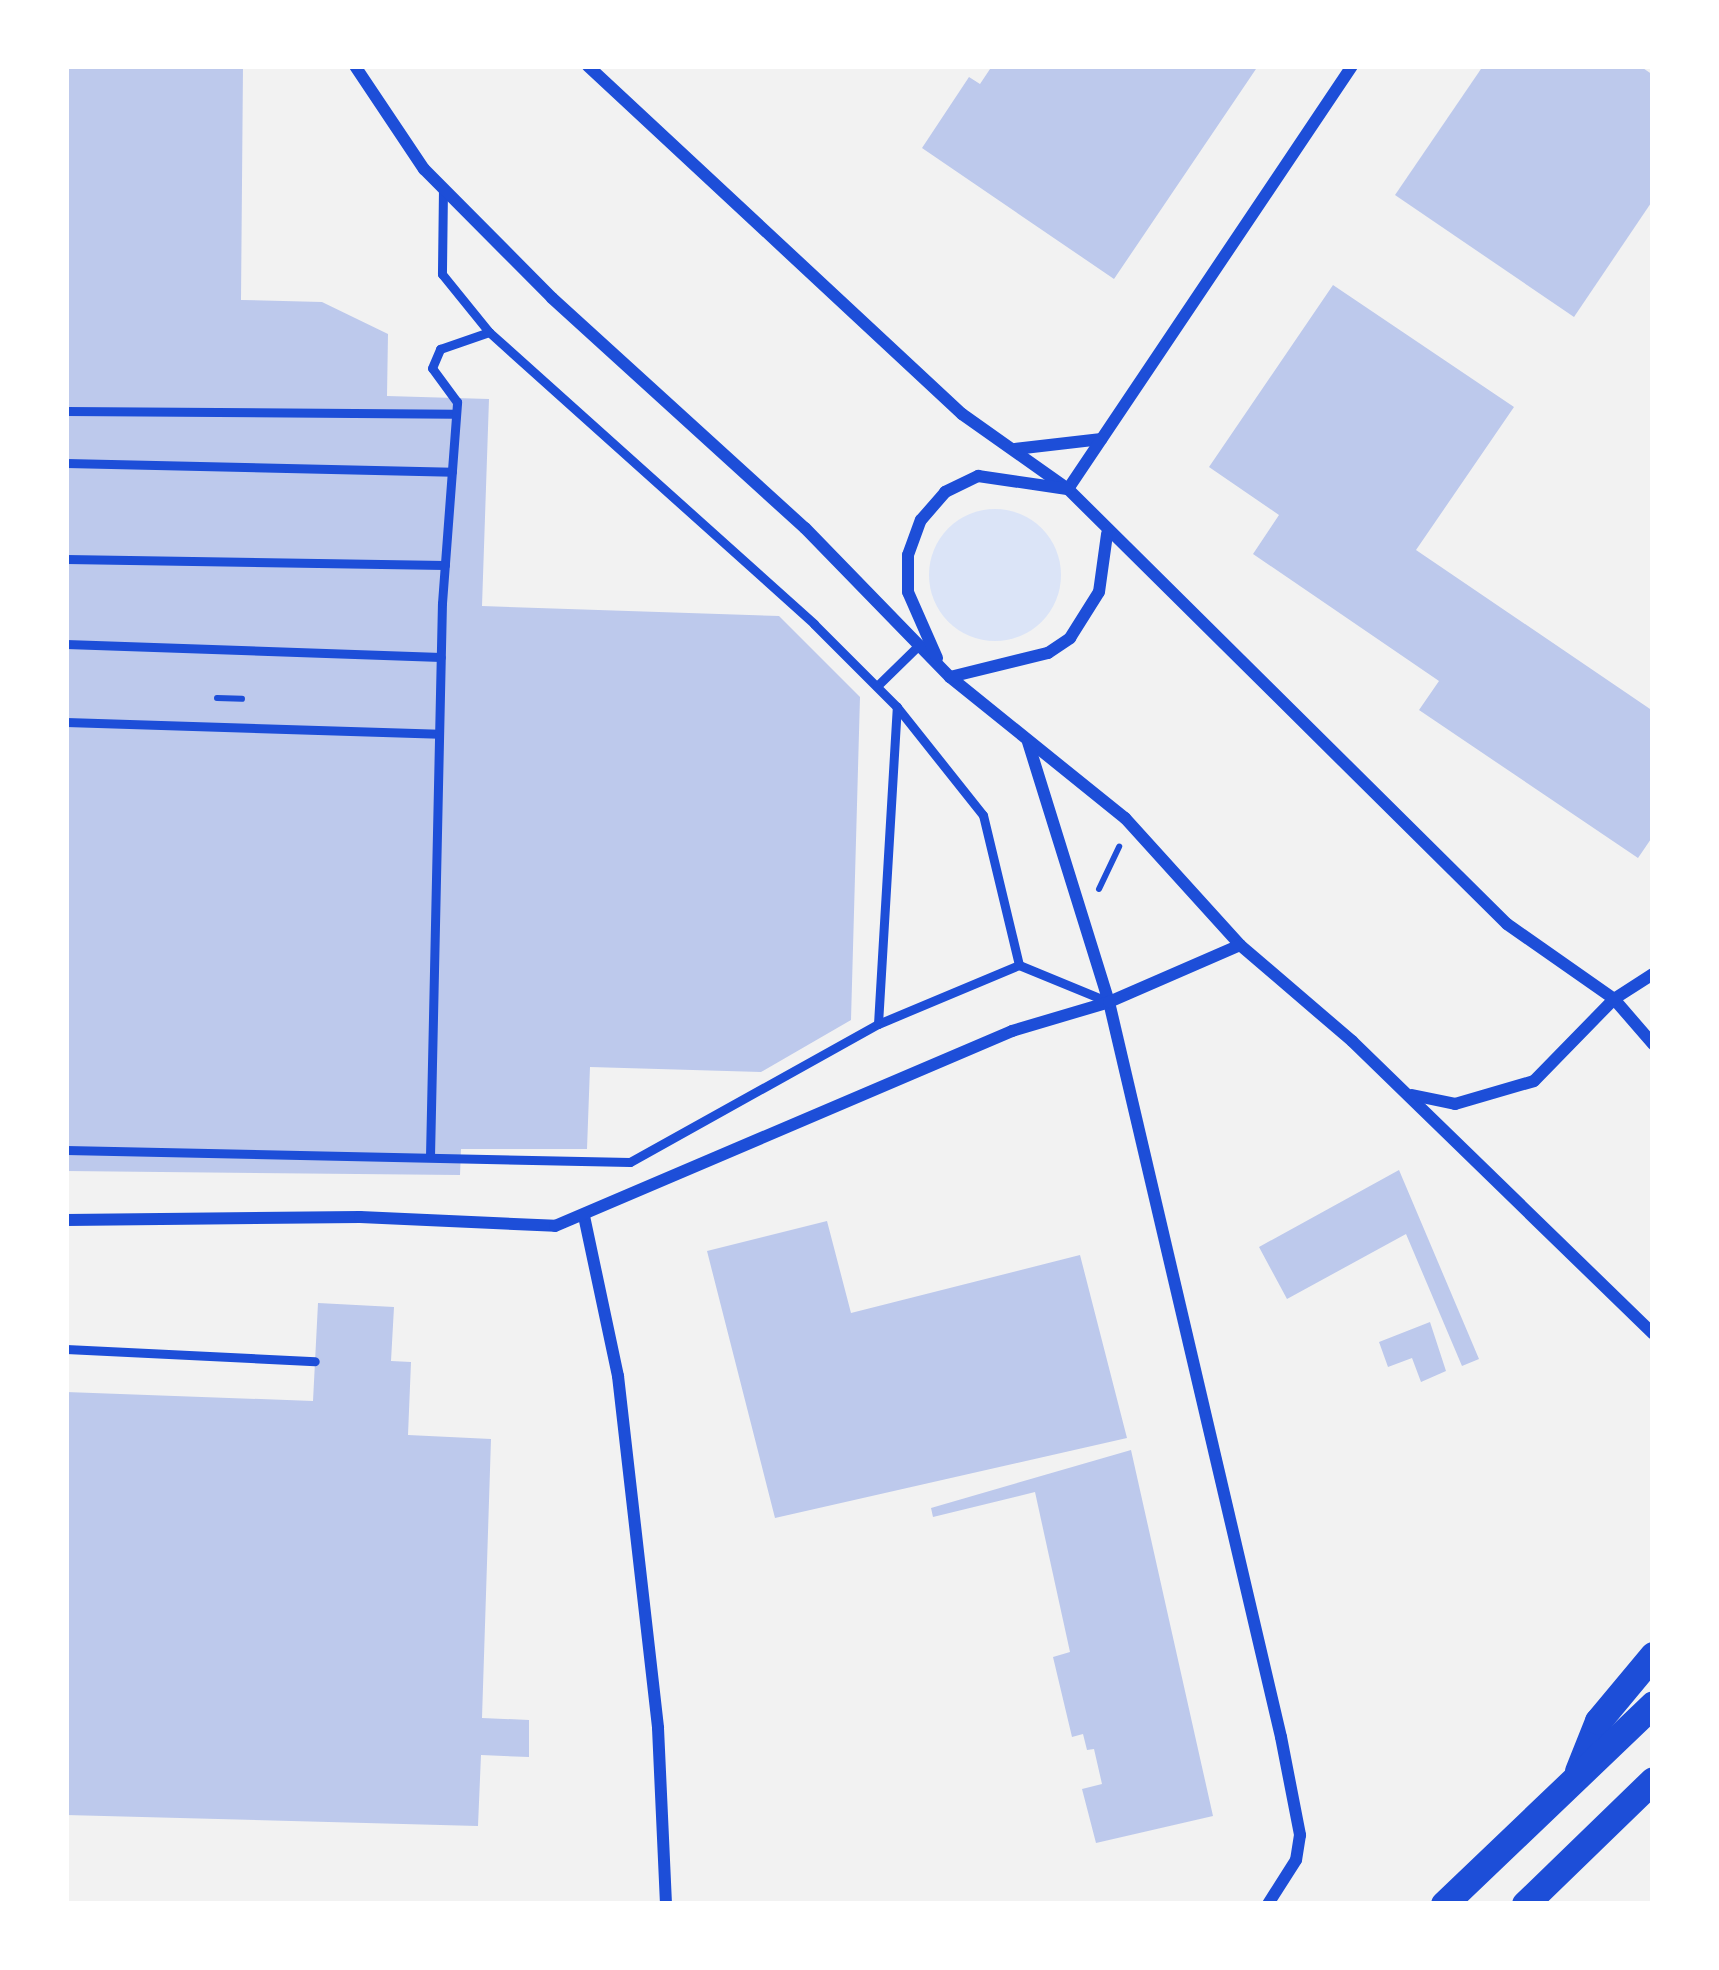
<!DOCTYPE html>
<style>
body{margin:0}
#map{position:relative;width:1719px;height:1970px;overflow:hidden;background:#f2f2f2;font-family:"Golos Text",sans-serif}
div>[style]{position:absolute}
.green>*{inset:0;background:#dbe4f7}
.round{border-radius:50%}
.building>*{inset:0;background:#bdc9ec}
.path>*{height:6px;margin:-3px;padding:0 3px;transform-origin:3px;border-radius:3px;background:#1d4ed8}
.service>*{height:9px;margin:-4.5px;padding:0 4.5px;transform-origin:4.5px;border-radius:4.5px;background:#1d4ed8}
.minor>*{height:12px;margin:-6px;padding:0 6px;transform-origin:6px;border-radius:6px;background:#1d4ed8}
.trunk>*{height:27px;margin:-13.5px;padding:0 13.5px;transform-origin:13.5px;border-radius:13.5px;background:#1d4ed8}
span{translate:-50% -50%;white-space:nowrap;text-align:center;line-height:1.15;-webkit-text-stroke:10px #fff;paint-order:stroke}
.frame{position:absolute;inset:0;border:69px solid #fff;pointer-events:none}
</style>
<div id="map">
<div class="green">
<i class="round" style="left:929px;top:509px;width:132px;height:132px"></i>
</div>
<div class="building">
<i style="clip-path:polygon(66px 66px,243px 66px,241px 300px,322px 302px,388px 334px,387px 396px,489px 399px,482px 606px,779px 616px,860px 697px,851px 1020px,761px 1072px,590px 1067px,587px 1149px,461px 1149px,460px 1175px,66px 1171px)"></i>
<i style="clip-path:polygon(992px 66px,1258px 66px,1114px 279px,922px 148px,969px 77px,980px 84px)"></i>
<i style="clip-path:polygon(1483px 66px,1640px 66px,1653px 75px,1653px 200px,1574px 317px,1395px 195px)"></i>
<i style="clip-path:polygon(1333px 285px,1514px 407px,1416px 550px,1653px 711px,1653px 836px,1638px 858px,1419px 710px,1439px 681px,1253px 554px,1279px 515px,1209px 467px)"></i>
<i style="clip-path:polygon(1399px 1170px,1479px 1359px,1462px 1366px,1406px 1234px,1287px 1299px,1259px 1247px)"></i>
<i style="clip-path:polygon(827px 1221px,851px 1313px,1080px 1255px,1127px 1438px,775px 1518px,707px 1251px)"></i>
<i style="clip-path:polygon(318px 1303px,394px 1307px,391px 1361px,411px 1362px,408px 1435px,491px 1439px,482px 1718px,529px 1720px,529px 1757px,481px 1755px,478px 1826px,66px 1815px,66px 1392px,313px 1401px)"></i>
<i style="clip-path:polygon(1430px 1322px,1446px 1371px,1421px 1382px,1412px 1358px,1388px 1367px,1379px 1342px)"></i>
<i style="clip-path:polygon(1131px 1450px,1213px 1816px,1096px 1843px,1082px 1789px,1102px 1784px,1094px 1749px,1087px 1750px,1083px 1734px,1072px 1737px,1053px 1657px,1070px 1652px,1035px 1492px,933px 1517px,931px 1508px)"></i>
</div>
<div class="path">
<i style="left:217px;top:698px;width:25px;rotate:2deg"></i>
<i style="left:1099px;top:889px;width:47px;rotate:-64.5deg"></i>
</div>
<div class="service">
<i style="left:443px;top:188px;width:86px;rotate:90.7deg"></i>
<i style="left:442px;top:274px;width:75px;rotate:51deg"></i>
<i style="left:489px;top:332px;width:437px;rotate:41.9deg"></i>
<i style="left:814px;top:624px;width:117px;rotate:45deg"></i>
<i style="left:897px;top:707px;width:138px;rotate:51.5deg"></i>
<i style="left:983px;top:815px;width:154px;rotate:76.5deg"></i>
<i style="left:66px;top:411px;width:389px;rotate:0.4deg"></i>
<i style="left:66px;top:463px;width:386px;rotate:1.3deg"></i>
<i style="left:66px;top:559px;width:379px;rotate:0.9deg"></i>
<i style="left:66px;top:644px;width:375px;rotate:2deg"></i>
<i style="left:877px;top:686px;width:60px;rotate:-44.3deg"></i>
<i style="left:66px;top:722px;width:373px;rotate:1.8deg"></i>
<i style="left:878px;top:1024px;width:318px;rotate:-86.6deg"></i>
<i style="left:66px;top:1150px;width:564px;rotate:1.22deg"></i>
<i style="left:630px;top:1162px;width:284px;rotate:-29.1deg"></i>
<i style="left:878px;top:1024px;width:153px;rotate:-22.7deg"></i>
<i style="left:1019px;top:965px;width:97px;rotate:22.3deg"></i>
<i style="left:430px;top:1156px;width:553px;rotate:-88.76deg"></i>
<i style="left:442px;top:603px;width:202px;rotate:-85.7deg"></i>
<i style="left:457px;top:402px;width:42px;rotate:-126.3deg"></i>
<i style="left:432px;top:368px;width:21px;rotate:-67deg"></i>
<i style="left:440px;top:349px;width:52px;rotate:-19.1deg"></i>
<i style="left:66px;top:1349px;width:249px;rotate:2.8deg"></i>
</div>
<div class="minor">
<i style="left:355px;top:66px;width:124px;rotate:56.2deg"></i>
<i style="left:424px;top:169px;width:182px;rotate:45.2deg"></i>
<i style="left:552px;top:298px;width:342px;rotate:42.3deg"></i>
<i style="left:805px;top:528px;width:208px;rotate:45.8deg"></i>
<i style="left:950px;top:677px;width:225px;rotate:38.9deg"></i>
<i style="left:1125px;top:818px;width:171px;rotate:47.8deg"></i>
<i style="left:1240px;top:945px;width:148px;rotate:40.6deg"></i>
<i style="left:1352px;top:1041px;width:420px;rotate:44.2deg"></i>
<i style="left:588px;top:66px;width:511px;rotate:42.94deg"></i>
<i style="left:962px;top:414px;width:130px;rotate:35.3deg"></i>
<i style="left:1068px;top:489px;width:618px;rotate:44.74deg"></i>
<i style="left:1507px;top:924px;width:131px;rotate:35deg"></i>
<i style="left:1614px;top:999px;width:60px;rotate:49.1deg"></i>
<i style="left:1015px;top:449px;width:87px;rotate:-6.6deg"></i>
<i style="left:1068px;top:489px;width:509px;rotate:-56.12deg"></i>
<i style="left:937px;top:658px;width:72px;rotate:-113.7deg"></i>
<i style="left:908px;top:592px;width:37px;rotate:-90deg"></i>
<i style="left:908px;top:555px;width:37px;rotate:-70deg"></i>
<i style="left:921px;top:520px;width:37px;rotate:-49deg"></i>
<i style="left:945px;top:492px;width:37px;rotate:-26deg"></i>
<i style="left:978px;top:476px;width:90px;rotate:8.3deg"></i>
<i style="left:950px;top:677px;width:101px;rotate:-13.8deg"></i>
<i style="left:1048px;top:653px;width:27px;rotate:-34deg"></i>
<i style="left:1070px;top:638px;width:54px;rotate:-57.8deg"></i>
<i style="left:1099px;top:592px;width:59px;rotate:-82.1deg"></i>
<i style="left:1028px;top:742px;width:272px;rotate:72.7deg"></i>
<i style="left:1109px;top:1002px;width:755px;rotate:76.83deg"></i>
<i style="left:1281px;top:1737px;width:100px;rotate:79deg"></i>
<i style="left:1300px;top:1835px;width:25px;rotate:99deg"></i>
<i style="left:1296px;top:1860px;width:52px;rotate:122.5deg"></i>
<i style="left:1412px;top:1095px;width:44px;rotate:11.8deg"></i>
<i style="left:1455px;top:1104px;width:82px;rotate:-16.2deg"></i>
<i style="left:1534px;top:1081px;width:115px;rotate:-45.7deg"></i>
<i style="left:1614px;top:999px;width:46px;rotate:-32.7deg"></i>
<i style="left:584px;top:1216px;width:164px;rotate:78deg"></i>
<i style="left:618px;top:1376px;width:354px;rotate:83.5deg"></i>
<i style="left:658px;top:1728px;width:176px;rotate:87.4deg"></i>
<i style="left:66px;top:1220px;width:294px;rotate:-0.6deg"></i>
<i style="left:360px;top:1217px;width:195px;rotate:2.6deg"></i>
<i style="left:555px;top:1226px;width:497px;rotate:-23.1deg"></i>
<i style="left:1012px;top:1031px;width:101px;rotate:-16.6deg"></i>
<i style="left:1109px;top:1002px;width:143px;rotate:-23.5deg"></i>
</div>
<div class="trunk">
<i style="left:1578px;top:1771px;width:54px;rotate:-68.2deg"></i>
<i style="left:1598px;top:1721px;width:86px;rotate:-50.2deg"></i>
<i style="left:1444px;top:1904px;width:289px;rotate:-43.7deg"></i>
<i style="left:1525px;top:1904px;width:178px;rotate:-44.1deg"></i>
</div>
<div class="frame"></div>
</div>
